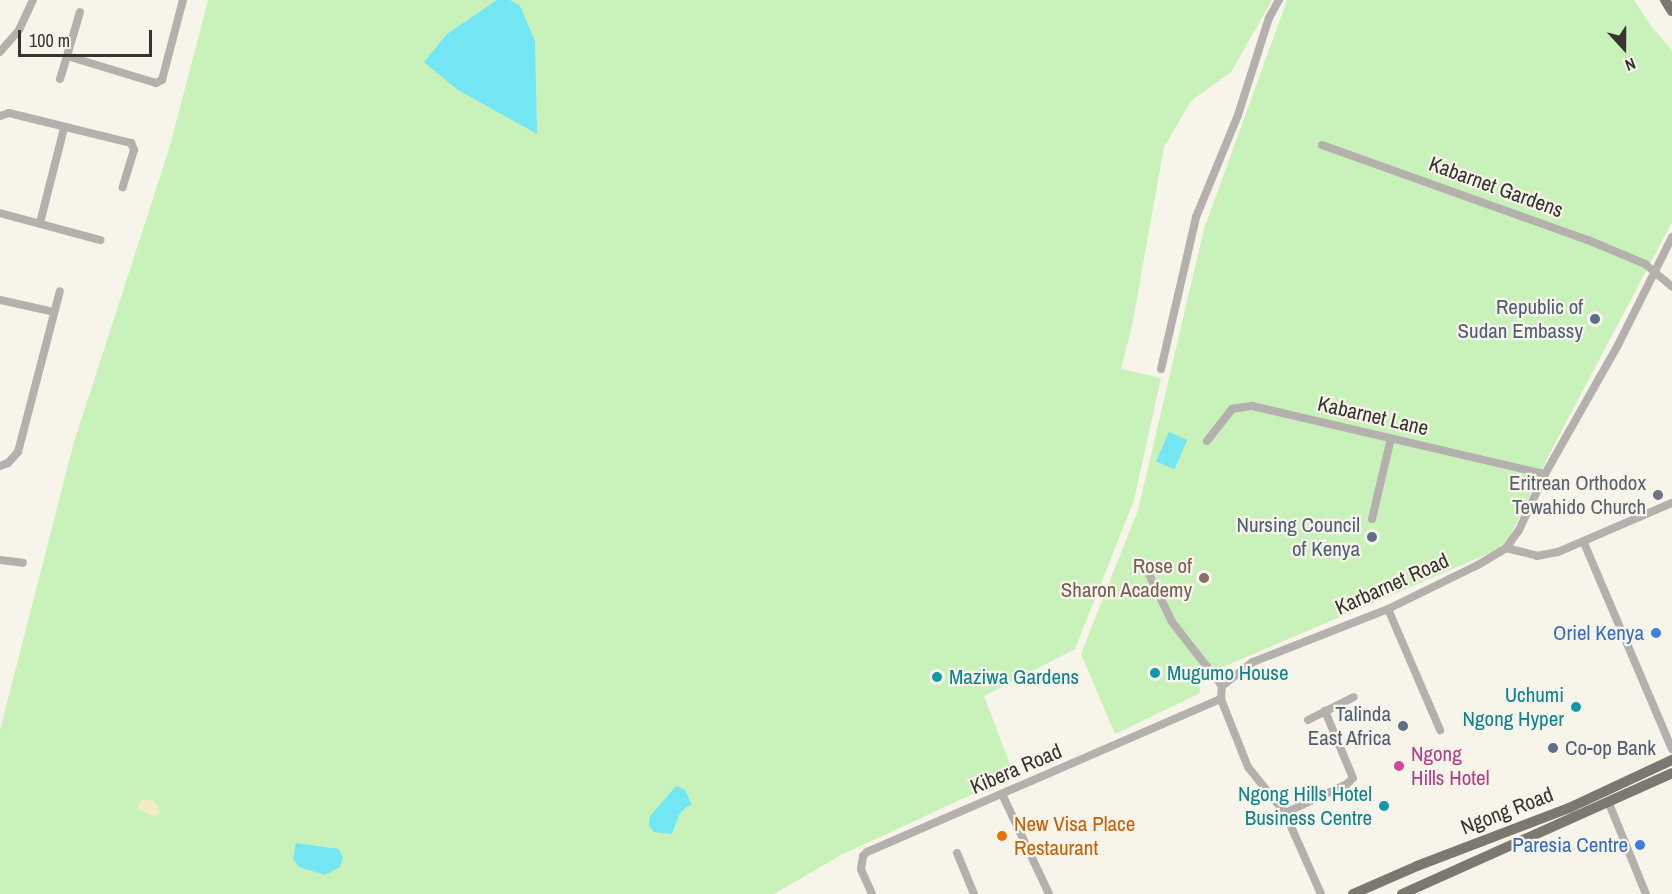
<!DOCTYPE html>
<style>
body{margin:0}
#map{position:relative;width:1672px;height:894px;overflow:hidden;background:#f7f4ea;font-family:"Archivo Narrow",sans-serif}
div>[style]{position:absolute}
.green>*{inset:0;background:#c8f2b9}
.sand>*{inset:0;background:#f4ebc5}
.water>*{inset:0;background:#72e6f3;transform-origin:0 0}
.minor>*{height:8px;margin:-4px;padding:0 4px;transform-origin:4px;border-radius:4px;background:#b3b0ad}
.major>*{height:10px;margin:-5px;padding:0 5px;transform-origin:5px;border-radius:5px;background:#7c7871}
.dots>*{width:16px;height:16px;translate:-50% -50%;box-sizing:border-box;border:3px solid #f7f4ea;border-radius:50%}
span{translate:-50% -50%;white-space:nowrap;text-align:center;line-height:1.15;-webkit-text-stroke:4.5px #f7f4ea;paint-order:stroke}
.street-label{font-size:21px;color:#353430}
.service-label{font-size:21px;color:#4e5e75}
.right{translate:-100% -50%;text-align:right}
.left{translate:0 -50%;text-align:left}
.worship-label{font-size:21px;color:#5b616d}
.education-label{font-size:21px;color:#785e54}
.shop-label{font-size:21px;color:#366cbe}
.culture-label{font-size:21px;color:#0d838f}
.hotel-label{font-size:21px;color:#b23c85}
.food-label{font-size:21px;color:#c56008}
.north{position:absolute;left:1594px;top:18px;width:60px;height:60px;-webkit-text-stroke:4px #f7f4ea;paint-order:stroke;rotate:159deg;font-size:16px;font-weight:700;line-height:24px;text-align:center;color:#353430}
.north::after{content:'';display:block;margin:auto;width:21px;height:27px;background:#353430;clip-path:polygon(50% 0,100% 100%,50% 72%,0 100%)}
.scale{position:absolute;left:18px;top:30px;width:134px;height:27px;box-sizing:border-box;border:3px solid #353430;border-top:0;padding-left:8px;font-size:18px;line-height:21px;white-space:nowrap;color:#353430;-webkit-text-stroke:4px #f7f4ea;paint-order:stroke}
</style>
<div id="map">
<div class="green">
<i style="clip-path:polygon(208px 0,1272px 0,1231px 72px,1191px 101px,1164px 147px,1132px 326px,1121px 369px,1161px 378px,1134px 500px,1075px 649px,984px 696px,1014px 775px,841px 855px,774px 894px,0 894px,0 730px,74px 442px,170px 146px)"></i>
<i style="clip-path:polygon(1287px 0,1634px 0,1651px 26px,1672px 50px,1672px 222px,1553px 447px,1510px 536px,1497px 550px,1199px 677px,1200px 693px,1115px 734px,1081px 654px,1138px 510px,1204px 229px)"></i>
</div>
<div class="sand">
<i style="clip-path:polygon(141px 799px,154px 801px,159px 808px,160px 813px,157px 817px,137px 809px)"></i>
</div>
<div class="water">
<i style="clip-path:polygon(497px 0,510px 0,520px 6px,535px 41px,537px 134px,458px 90px,424px 62px,447px 34px)"></i>
<i style="left:1169px;top:432px;width:20px;height:32px;rotate:24deg"></i>
<i style="clip-path:polygon(676px 786px,685px 790px,692px 805px,686px 807px,679px 815px,672px 834px,654px 832px,649px 826px,650px 816px)"></i>
<i style="clip-path:polygon(296px 843px,339px 849px,343px 858px,340px 867px,325px 875px,299px 867px,293px 859px)"></i>
</div>
<div class="minor">
<i style="left:80px;top:12px;width:46px;rotate:106.5deg"></i>
<i style="left:67px;top:56px;width:93px;rotate:16.9deg"></i>
<i style="left:156px;top:83px;width:7px;rotate:-27deg"></i>
<i style="left:162px;top:80px;width:83px;rotate:-75.3deg"></i>
<i style="left:0;top:52px;width:29px;rotate:-49deg"></i>
<i style="left:19px;top:30px;width:33px;rotate:-65deg"></i>
<i style="left:60px;top:79px;width:24px;rotate:-73deg"></i>
<i style="left:0;top:116px;width:9px;rotate:-18deg"></i>
<i style="left:9px;top:113px;width:126px;rotate:13.8deg"></i>
<i style="left:131px;top:143px;width:8px;rotate:67deg"></i>
<i style="left:134px;top:150px;width:39px;rotate:107deg"></i>
<i style="left:1322px;top:145px;width:282px;rotate:19.7deg"></i>
<i style="left:1588px;top:240px;width:62px;rotate:22.8deg"></i>
<i style="left:1645px;top:264px;width:35px;rotate:40deg"></i>
<i style="left:0;top:213px;width:104px;rotate:15.1deg"></i>
<i style="left:40px;top:223px;width:98px;rotate:-75.8deg"></i>
<i style="left:0;top:300px;width:55px;rotate:12.5deg"></i>
<i style="left:1161px;top:369px;width:156px;rotate:-77deg"></i>
<i style="left:1196px;top:217px;width:110px;rotate:-67.6deg"></i>
<i style="left:1238px;top:115px;width:102px;rotate:-72.3deg"></i>
<i style="left:1269px;top:18px;width:21px;rotate:-61deg"></i>
<i style="left:1207px;top:441px;width:41px;rotate:-52deg"></i>
<i style="left:1232px;top:409px;width:20px;rotate:-9deg"></i>
<i style="left:1252px;top:406px;width:301px;rotate:13.1deg"></i>
<i style="left:0;top:466px;width:9px;rotate:-21deg"></i>
<i style="left:8px;top:463px;width:15px;rotate:-48deg"></i>
<i style="left:18px;top:452px;width:166px;rotate:-75.4deg"></i>
<i style="left:1372px;top:519px;width:83px;rotate:-76.8deg"></i>
<i style="left:1584px;top:543px;width:224px;rotate:66.9deg"></i>
<i style="left:1506px;top:548px;width:32px;rotate:14deg"></i>
<i style="left:1537px;top:556px;width:21px;rotate:-11deg"></i>
<i style="left:1558px;top:552px;width:124px;rotate:-23.3deg"></i>
<i style="left:0;top:560px;width:23px;rotate:7deg"></i>
<i style="left:1149px;top:574px;width:53px;rotate:64.4deg"></i>
<i style="left:1172px;top:622px;width:81px;rotate:52deg"></i>
<i style="left:1388px;top:609px;width:132px;rotate:66.7deg"></i>
<i style="left:1308px;top:720px;width:51px;rotate:-26.6deg"></i>
<i style="left:1002px;top:794px;width:110px;rotate:64.8deg"></i>
<i style="left:1608px;top:801px;width:100px;rotate:67.8deg"></i>
<i style="left:1285px;top:813px;width:68px;rotate:-25.1deg"></i>
<i style="left:1347px;top:784px;width:8px;rotate:-45deg"></i>
<i style="left:1353px;top:778px;width:73px;rotate:-112.7deg"></i>
<i style="left:957px;top:853px;width:44px;rotate:67.5deg"></i>
<i style="left:872px;top:894px;width:27px;rotate:-114deg"></i>
<i style="left:861px;top:869px;width:13px;rotate:-81deg"></i>
<i style="left:863px;top:856px;width:6px;rotate:-45deg"></i>
<i style="left:867px;top:852px;width:386px;rotate:-23.4deg"></i>
<i style="left:1321px;top:894px;width:89px;rotate:-114deg"></i>
<i style="left:1285px;top:813px;width:59px;rotate:-128.8deg"></i>
<i style="left:1248px;top:767px;width:73px;rotate:-111.7deg"></i>
<i style="left:1221px;top:699px;width:13px;rotate:-86deg"></i>
<i style="left:1222px;top:686px;width:39px;rotate:-38deg"></i>
<i style="left:1253px;top:662px;width:145px;rotate:-21.4deg"></i>
<i style="left:1388px;top:609px;width:100px;rotate:-26.1deg"></i>
<i style="left:1478px;top:565px;width:33px;rotate:-31deg"></i>
<i style="left:1506px;top:548px;width:22px;rotate:-54deg"></i>
<i style="left:1519px;top:530px;width:62px;rotate:-65.1deg"></i>
<i style="left:1545px;top:474px;width:148px;rotate:-60.5deg"></i>
<i style="left:1618px;top:345px;width:121px;rotate:-63.4deg"></i>
</div>
<div class="major">
<i style="left:1665px;top:0;width:13px;rotate:58deg"></i>
<i style="left:1353px;top:894px;width:70px;rotate:-23.6deg"></i>
<i style="left:1417px;top:866px;width:163px;rotate:-20.9deg"></i>
<i style="left:1569px;top:808px;width:114px;rotate:-25deg"></i>
<i style="left:1402px;top:894px;width:296px;rotate:-24.1deg"></i>
</div>
<div class="dots">
<i style="left:1595px;top:319px;background:#5c6f8a"></i>
<i style="left:1658px;top:495px;background:#6b7280"></i>
<i style="left:1372px;top:537px;background:#5c6f8a"></i>
<i style="left:1204px;top:578px;background:#8d6e63"></i>
<i style="left:1656px;top:633px;background:#3f7fe0"></i>
<i style="left:1155px;top:673px;background:#0f9aa8"></i>
<i style="left:937px;top:677px;background:#0f9aa8"></i>
<i style="left:1576px;top:707px;background:#0f9aa8"></i>
<i style="left:1403px;top:726px;background:#5c6f8a"></i>
<i style="left:1553px;top:748px;background:#5c6f8a"></i>
<i style="left:1399px;top:766px;background:#d1479c"></i>
<i style="left:1384px;top:806px;background:#0f9aa8"></i>
<i style="left:1002px;top:836px;background:#e8710a"></i>
<i style="left:1640px;top:845px;background:#3f7fe0"></i>
</div>
<div class="street-label">
<span style="left:1496px;top:187px;rotate:20deg">Kabarnet Gardens</span>
<span style="left:1373px;top:416px;rotate:13deg">Kabarnet Lane</span>
<span style="left:1392px;top:584px;rotate:-24deg">Karbarnet Road</span>
<span style="left:1016px;top:769px;rotate:-23deg">Kibera Road</span>
<span style="left:1507px;top:811px;rotate:-21deg">Ngong Road</span>
</div>
<div class="service-label">
<span class="right" style="left:1583px;top:319px">Republic of<br>Sudan Embassy</span>
<span class="right" style="left:1360px;top:537px">Nursing Council<br>of Kenya</span>
<span class="right" style="left:1391px;top:726px">Talinda<br>East Africa</span>
<span class="left" style="left:1565px;top:748px">Co-op Bank</span>
</div>
<div class="worship-label">
<span class="right" style="left:1646px;top:495px">Eritrean Orthodox<br>Tewahido Church</span>
</div>
<div class="education-label">
<span class="right" style="left:1192px;top:578px">Rose of<br>Sharon Academy</span>
</div>
<div class="shop-label">
<span class="right" style="left:1644px;top:633px">Oriel Kenya</span>
<span class="right" style="left:1628px;top:845px">Paresia Centre</span>
</div>
<div class="culture-label">
<span class="left" style="left:1167px;top:673px">Mugumo House</span>
<span class="left" style="left:949px;top:677px">Maziwa Gardens</span>
<span class="right" style="left:1564px;top:707px">Uchumi<br>Ngong Hyper</span>
<span class="right" style="left:1372px;top:806px">Ngong Hills Hotel<br>Business Centre</span>
</div>
<div class="hotel-label">
<span class="left" style="left:1411px;top:766px">Ngong<br>Hills Hotel</span>
</div>
<div class="food-label">
<span class="left" style="left:1014px;top:836px">New Visa Place<br>Restaurant</span>
</div>
<div class="north">N</div>
<div class="scale">100 m</div>
</div>
